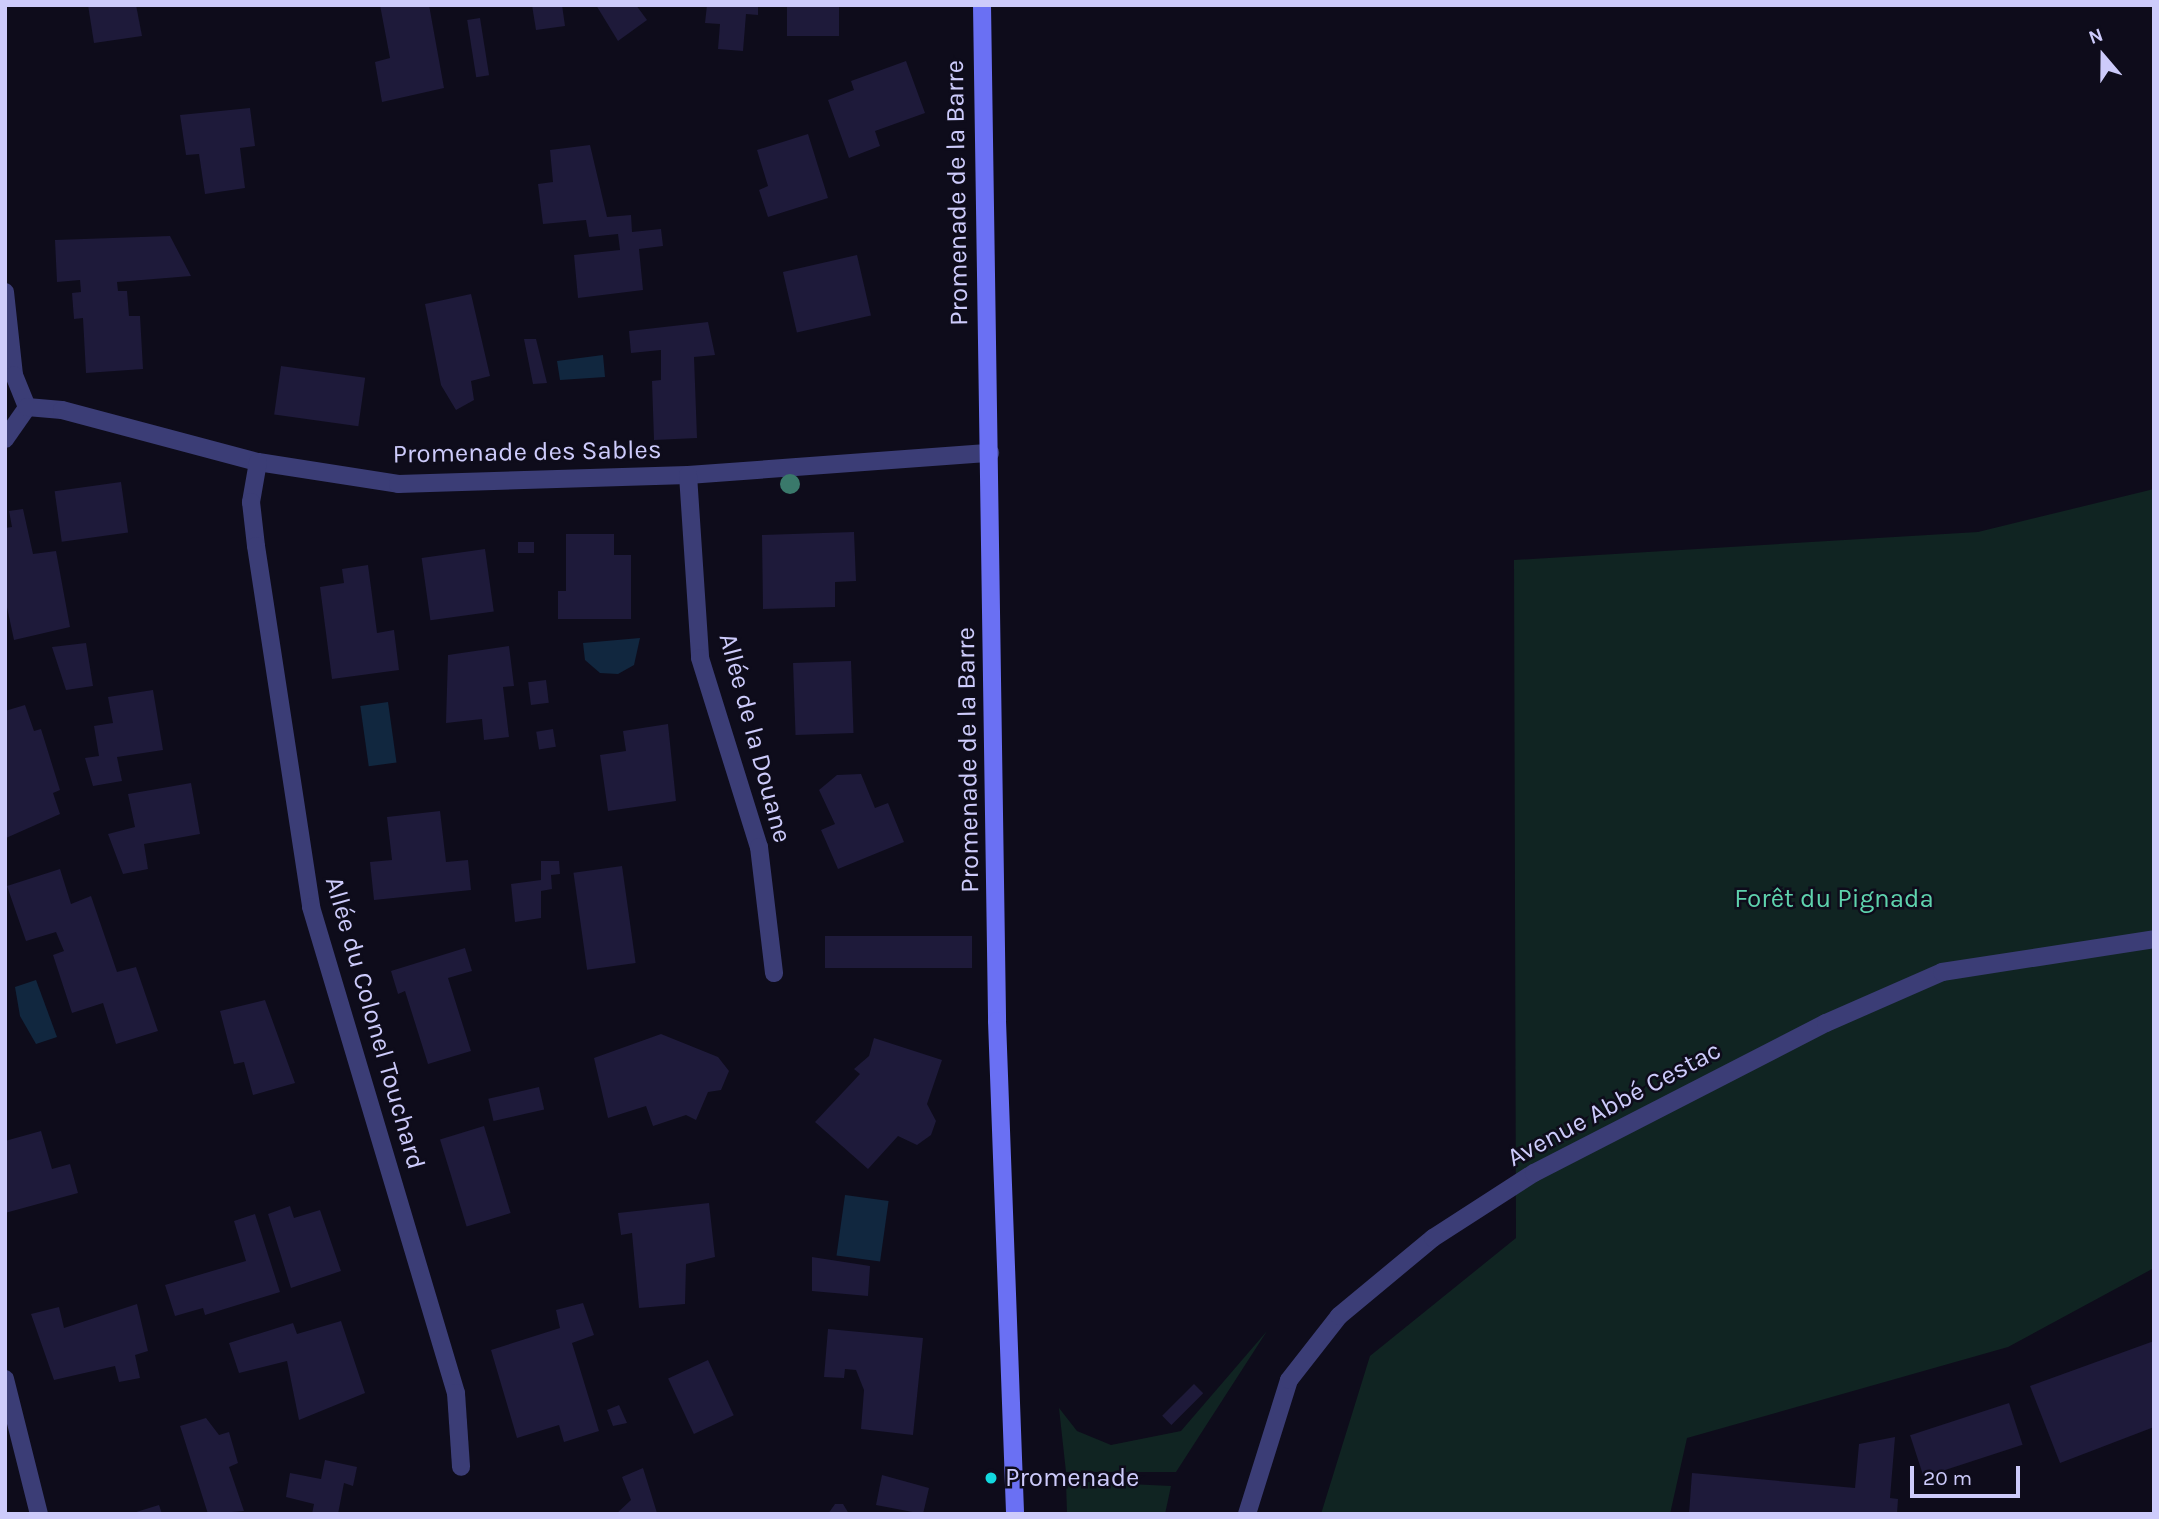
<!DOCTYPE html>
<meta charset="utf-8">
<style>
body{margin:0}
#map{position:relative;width:2159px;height:1519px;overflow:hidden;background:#0e0c1b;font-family:Karla,sans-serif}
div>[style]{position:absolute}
.green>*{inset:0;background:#102422}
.water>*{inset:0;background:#11273f;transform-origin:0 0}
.building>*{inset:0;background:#1e1a3a;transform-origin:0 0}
.minor>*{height:18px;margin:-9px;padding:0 9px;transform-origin:9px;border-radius:9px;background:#3b3d76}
.tertiary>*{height:18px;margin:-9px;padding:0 9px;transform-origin:9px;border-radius:9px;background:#3b3d76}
.secondary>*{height:18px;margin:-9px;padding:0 9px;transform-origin:9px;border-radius:9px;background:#6a70f3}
.trees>*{width:20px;height:20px;margin:-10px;border-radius:50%;background:#3a796b}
.dots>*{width:19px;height:19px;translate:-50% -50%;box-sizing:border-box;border:4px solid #0e0c1b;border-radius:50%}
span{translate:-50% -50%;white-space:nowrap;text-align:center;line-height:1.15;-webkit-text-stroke:5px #0e0c1b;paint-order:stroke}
.street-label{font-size:26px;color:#cdcbfb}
.park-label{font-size:26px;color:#5ed3ad}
.poi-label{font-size:26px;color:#cdcbfb}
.left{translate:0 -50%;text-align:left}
.frame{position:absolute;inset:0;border:7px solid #cdcbfb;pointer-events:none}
.north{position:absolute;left:2068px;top:21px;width:70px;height:70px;-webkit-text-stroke:5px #0e0c1b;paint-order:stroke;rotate:340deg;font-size:19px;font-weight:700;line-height:28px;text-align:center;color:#cdcbfb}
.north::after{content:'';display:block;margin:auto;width:24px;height:32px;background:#cdcbfb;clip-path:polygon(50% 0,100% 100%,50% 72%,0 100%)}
.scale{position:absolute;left:1910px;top:1466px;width:110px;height:32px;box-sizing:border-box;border:4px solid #cdcbfb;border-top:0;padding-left:9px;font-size:21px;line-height:24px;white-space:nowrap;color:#cdcbfb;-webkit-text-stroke:5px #0e0c1b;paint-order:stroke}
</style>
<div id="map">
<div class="green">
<i style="clip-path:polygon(2154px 489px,2154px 1268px,2008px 1347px,1687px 1438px,1670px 1514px,1321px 1514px,1370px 1356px,1516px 1238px,1514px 560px,1978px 532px)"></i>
<i style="clip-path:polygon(1267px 1331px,1176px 1472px,1066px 1472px,1059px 1408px,1077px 1431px,1111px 1445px,1181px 1431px)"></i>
<i style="clip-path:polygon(1066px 1481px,1171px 1486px,1165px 1514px,1067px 1514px)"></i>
</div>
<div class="water">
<i style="clip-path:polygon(603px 355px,605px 377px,560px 380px,557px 361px)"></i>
<i style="clip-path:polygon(640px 638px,634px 665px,618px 674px,600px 673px,585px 660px,583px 643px)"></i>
<i style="left:388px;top:702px;width:61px;height:28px;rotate:82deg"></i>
<i style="clip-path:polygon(36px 980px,57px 1037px,36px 1044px,20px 1016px,15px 987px)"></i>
<i style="left:845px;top:1195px;width:44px;height:61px;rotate:8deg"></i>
</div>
<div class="building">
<i style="clip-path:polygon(88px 5px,136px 5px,142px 36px,94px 43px)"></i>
<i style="clip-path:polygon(380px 5px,429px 5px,444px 88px,382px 102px,375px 62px,390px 58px)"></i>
<i style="clip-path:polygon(532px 5px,562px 5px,565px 26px,536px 30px)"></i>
<i style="clip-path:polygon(596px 5px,636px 5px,647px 20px,618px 41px)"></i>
<i style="clip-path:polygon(707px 5px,758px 5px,758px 15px,746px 14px,743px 51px,718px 49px,720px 24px,705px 23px)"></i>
<i style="left:787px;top:5px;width:52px;height:31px"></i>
<i style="left:480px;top:18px;width:58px;height:13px;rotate:81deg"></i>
<i style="clip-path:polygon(906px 61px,925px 113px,875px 131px,880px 146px,849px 158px,828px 100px,854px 90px,851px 81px)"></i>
<i style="clip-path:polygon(250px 108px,255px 146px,240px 148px,245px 188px,205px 194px,199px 154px,186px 155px,180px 115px)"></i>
<i style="clip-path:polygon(808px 134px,828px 198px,768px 217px,759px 190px,768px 186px,757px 150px)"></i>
<i style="clip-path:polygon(590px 145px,607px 217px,631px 215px,632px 232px,661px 229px,663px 246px,639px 249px,643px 290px,578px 298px,574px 255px,620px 250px,618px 234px,589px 237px,586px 220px,543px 224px,538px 184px,553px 182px,550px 150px)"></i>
<i style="clip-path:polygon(170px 236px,191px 276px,117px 282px,118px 291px,127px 291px,129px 316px,140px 316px,143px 369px,86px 373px,83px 318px,74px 319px,72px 293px,81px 292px,80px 280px,57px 282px,55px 240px)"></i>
<i style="left:857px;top:255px;width:62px;height:76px;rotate:77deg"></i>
<i style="clip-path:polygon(471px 294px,490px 376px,471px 381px,474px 400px,456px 410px,441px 385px,425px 304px)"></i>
<i style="clip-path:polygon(708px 322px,715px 355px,694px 357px,697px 438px,654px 440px,652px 381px,661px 380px,661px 350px,631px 353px,629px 331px)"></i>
<i style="clip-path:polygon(524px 339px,536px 339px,547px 383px,533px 384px)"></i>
<i style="left:281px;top:366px;width:85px;height:49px;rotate:8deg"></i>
<i style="left:121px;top:482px;width:51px;height:67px;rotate:82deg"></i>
<i style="clip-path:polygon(23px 509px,33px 554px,56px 551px,70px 627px,14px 640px,5px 598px,5px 528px,12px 527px,9px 511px)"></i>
<i style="clip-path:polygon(854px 532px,856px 581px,835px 582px,835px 607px,763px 609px,762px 535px)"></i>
<i style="clip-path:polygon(566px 534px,614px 534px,614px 555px,631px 555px,631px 619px,558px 619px,558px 591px,566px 591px)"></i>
<i style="left:518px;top:542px;width:16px;height:11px"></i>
<i style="left:485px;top:549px;width:63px;height:64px;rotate:82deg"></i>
<i style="clip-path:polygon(368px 565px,377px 633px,394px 630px,399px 670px,332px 679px,320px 587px,344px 583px,342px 569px)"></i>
<i style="clip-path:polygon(86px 643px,93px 686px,66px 690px,52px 647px)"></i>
<i style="clip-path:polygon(509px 646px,514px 686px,503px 687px,509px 737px,484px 740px,482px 719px,446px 723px,448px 655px)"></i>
<i style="left:851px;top:661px;width:72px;height:58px;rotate:88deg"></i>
<i style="left:546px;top:680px;width:23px;height:18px;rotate:83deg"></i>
<i style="clip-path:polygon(153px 690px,163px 750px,117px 757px,122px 781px,93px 786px,85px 758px,99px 756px,94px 726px,113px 723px,108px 697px)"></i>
<i style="clip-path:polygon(25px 705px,34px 731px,41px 729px,60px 790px,53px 793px,60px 814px,6px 838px,5px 711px)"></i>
<i style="clip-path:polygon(668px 724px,676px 801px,608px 811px,600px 755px,626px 751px,623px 731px)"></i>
<i style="left:553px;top:729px;width:18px;height:17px;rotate:81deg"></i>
<i style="clip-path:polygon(861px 774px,875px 808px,888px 803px,904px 842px,838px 869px,821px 830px,835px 824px,819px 790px,837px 775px)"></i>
<i style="clip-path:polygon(191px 783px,200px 834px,144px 844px,148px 869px,123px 874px,108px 834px,135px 827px,128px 794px)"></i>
<i style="clip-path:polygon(440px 811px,446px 862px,468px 860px,471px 890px,374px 900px,370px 862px,392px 860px,387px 817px)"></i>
<i style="clip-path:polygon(541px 861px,559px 861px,560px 874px,551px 875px,552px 889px,541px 891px,541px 918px,515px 922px,511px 884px,541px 880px)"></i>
<i style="left:622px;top:866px;width:98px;height:49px;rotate:82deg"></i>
<i style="clip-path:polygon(60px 869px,71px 904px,91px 896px,117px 972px,136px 967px,158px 1031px,116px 1044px,103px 1003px,72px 1013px,53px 955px,64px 951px,56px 932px,26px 941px,7px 886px)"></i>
<i style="left:972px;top:936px;width:32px;height:147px;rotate:90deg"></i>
<i style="clip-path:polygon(465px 948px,472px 971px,448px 978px,471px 1051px,428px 1064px,405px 991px,398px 994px,391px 971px)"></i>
<i style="clip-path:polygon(265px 1000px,295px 1083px,253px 1095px,244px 1062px,234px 1064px,220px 1011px)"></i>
<i style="clip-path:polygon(661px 1034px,718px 1057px,729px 1071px,721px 1090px,708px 1092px,696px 1120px,686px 1115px,653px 1126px,646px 1106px,608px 1118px,594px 1058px)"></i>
<i style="clip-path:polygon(874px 1038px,942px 1060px,927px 1104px,936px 1121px,931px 1135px,917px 1145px,898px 1136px,868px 1169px,815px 1122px,860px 1074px,854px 1069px,869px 1056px)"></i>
<i style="left:539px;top:1087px;width:23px;height:52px;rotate:77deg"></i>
<i style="left:484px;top:1126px;width:91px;height:46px;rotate:73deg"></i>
<i style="clip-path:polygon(41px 1131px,52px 1169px,70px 1164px,78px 1193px,5px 1213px,5px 1141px)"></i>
<i style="clip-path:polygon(709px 1203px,715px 1257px,686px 1264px,685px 1304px,639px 1308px,632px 1233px,621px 1235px,618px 1213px)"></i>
<i style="clip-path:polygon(290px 1206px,294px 1218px,320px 1210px,341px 1271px,291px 1288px,268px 1214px)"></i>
<i style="clip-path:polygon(255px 1214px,280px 1292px,205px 1315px,203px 1308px,175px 1316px,165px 1285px,246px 1261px,234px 1221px)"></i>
<i style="clip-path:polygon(812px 1257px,870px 1266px,868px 1296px,812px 1291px)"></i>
<i style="clip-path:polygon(583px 1303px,594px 1335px,572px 1343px,599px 1431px,564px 1442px,559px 1425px,517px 1438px,491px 1350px,560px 1328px,556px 1310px)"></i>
<i style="clip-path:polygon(137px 1304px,148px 1351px,135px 1355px,140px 1378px,119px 1382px,115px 1366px,54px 1380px,31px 1314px,59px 1307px,64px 1328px)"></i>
<i style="clip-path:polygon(341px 1321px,365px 1393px,299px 1420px,287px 1361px,239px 1373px,229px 1343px,293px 1323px,297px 1334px)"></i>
<i style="clip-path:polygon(828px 1329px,923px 1338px,913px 1435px,861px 1429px,864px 1390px,856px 1370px,845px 1369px,844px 1378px,824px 1377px)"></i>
<i style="clip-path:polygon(2154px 1341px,2154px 1427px,2060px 1463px,2030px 1386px)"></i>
<i style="left:708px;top:1360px;width:61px;height:44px;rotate:65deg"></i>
<i style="left:1194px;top:1384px;width:13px;height:45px;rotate:45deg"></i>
<i style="left:2009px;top:1403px;width:44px;height:104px;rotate:72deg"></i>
<i style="clip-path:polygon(619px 1405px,627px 1423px,613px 1426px,607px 1410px)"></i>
<i style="clip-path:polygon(206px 1418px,219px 1435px,229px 1432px,238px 1463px,229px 1467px,244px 1511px,208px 1514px,180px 1426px)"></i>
<i style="clip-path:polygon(1895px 1437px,1890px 1498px,1898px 1499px,1897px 1514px,1689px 1514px,1692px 1473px,1855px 1488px,1859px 1444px)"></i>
<i style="clip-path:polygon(325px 1460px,357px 1467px,353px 1486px,344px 1483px,338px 1514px,312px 1514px,314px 1504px,286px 1497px,290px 1473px,321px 1479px)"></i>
<i style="clip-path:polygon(643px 1468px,657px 1513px,616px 1514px,631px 1500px,622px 1477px)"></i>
<i style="clip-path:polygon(882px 1475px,929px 1488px,923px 1514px,876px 1505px)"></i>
<i style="clip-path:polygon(835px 1504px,843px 1504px,849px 1514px,828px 1514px)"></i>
<i style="clip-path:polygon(159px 1505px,162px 1514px,133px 1514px,133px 1513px)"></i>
</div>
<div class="minor">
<i style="left:5px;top:292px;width:83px;rotate:83.8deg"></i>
<i style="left:14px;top:375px;width:35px;rotate:68deg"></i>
<i style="left:5px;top:439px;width:39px;rotate:-55deg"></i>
<i style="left:27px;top:407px;width:35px;rotate:5deg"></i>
<i style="left:62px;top:410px;width:203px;rotate:14.9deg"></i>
<i style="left:258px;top:462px;width:142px;rotate:8.9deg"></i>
<i style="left:398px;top:484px;width:290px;rotate:-1.8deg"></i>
<i style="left:688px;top:475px;width:303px;rotate:-4.2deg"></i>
<i style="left:258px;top:462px;width:41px;rotate:99.9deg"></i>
<i style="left:251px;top:502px;width:44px;rotate:83.5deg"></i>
<i style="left:256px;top:546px;width:365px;rotate:81.3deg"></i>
<i style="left:311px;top:907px;width:507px;rotate:73.39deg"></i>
<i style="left:456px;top:1393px;width:74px;rotate:86.1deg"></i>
<i style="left:688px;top:475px;width:183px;rotate:86.2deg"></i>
<i style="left:700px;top:658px;width:198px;rotate:72.7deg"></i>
<i style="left:759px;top:847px;width:127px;rotate:83.2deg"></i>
<i style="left:5px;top:1379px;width:139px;rotate:75.9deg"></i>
</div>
<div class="tertiary">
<i style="left:1247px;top:1514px;width:140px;rotate:-72.6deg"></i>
<i style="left:1289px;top:1380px;width:81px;rotate:-52deg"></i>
<i style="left:1339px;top:1316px;width:122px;rotate:-39.7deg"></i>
<i style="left:1433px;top:1238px;width:120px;rotate:-32.8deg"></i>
<i style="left:1534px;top:1173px;width:328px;rotate:-27.2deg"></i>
<i style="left:1826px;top:1023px;width:127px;rotate:-23.7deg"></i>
<i style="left:1942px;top:972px;width:215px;rotate:-8.8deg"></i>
</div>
<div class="secondary">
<i style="left:982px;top:5px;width:1016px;rotate:89.15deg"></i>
<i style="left:997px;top:1021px;width:493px;rotate:87.9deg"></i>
</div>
<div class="trees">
<i style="left:790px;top:484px"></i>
</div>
<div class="dots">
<i style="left:991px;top:1478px;background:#12d9df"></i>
</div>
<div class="street-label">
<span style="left:957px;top:193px;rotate:-91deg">Promenade de la Barre</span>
<span style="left:527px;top:452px;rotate:-1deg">Promenade des Sables</span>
<span style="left:755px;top:738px;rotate:75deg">Allée de la Douane</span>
<span style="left:968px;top:760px;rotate:-91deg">Promenade de la Barre</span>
<span style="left:375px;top:1023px;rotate:74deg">Allée du Colonel Touchard</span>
<span style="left:1614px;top:1104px;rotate:-28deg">Avenue Abbé Cestac</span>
</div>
<div class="park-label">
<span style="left:1834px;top:899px">Forêt du Pignada</span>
</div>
<div class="poi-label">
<span class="left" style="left:1005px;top:1478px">Promenade</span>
</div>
<div class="frame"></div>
<div class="north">N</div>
<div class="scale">20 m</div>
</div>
